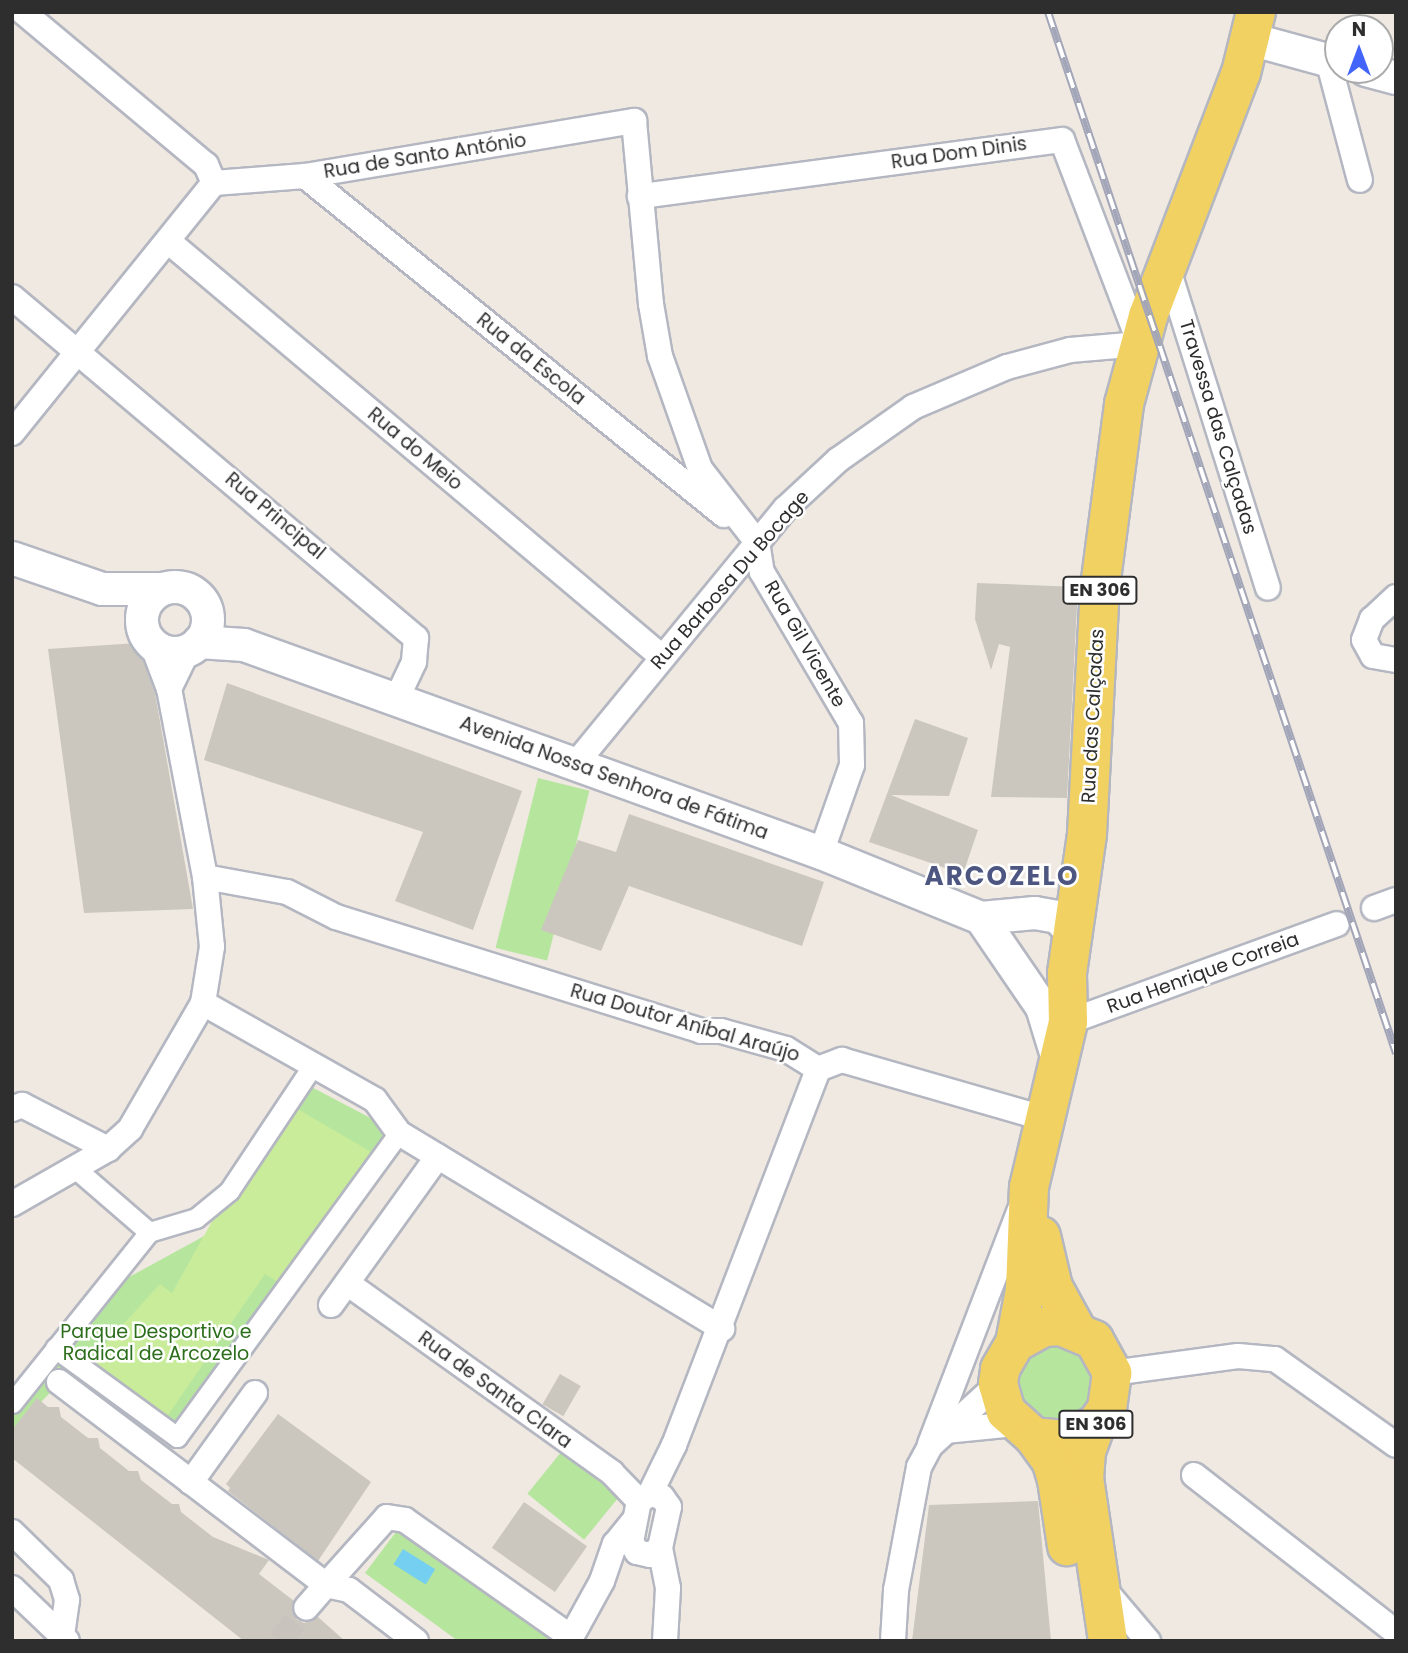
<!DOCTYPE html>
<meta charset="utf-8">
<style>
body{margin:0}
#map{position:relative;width:1408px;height:1653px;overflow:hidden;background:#efe9e1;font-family:Poppins,sans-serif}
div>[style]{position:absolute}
.green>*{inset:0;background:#b6e59e;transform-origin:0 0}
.pitch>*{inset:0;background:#c9ec9a}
.water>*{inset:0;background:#75cff0;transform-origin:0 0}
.building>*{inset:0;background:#cbc7bf;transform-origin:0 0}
.minor-tunnel>*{height:24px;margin-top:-12px;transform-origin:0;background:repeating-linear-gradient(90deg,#c8c4bd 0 24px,transparent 0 36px)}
.roads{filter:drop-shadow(2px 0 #b4b7c1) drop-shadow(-2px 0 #b4b7c1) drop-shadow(0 2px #b4b7c1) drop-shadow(0 -2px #b4b7c1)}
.pedestrian>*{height:19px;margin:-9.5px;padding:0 9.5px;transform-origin:9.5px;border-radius:9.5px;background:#fff}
.minor>*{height:24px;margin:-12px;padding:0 12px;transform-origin:12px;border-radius:12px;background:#fff}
.tertiary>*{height:32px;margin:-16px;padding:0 16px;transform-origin:16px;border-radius:16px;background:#fff}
.tertiary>.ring{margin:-16px;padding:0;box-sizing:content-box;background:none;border:32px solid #fff;border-radius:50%}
.primary>*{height:38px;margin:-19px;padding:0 19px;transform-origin:19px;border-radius:19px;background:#f2d163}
.rail>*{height:8px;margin-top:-4px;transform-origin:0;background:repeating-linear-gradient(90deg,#fff 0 16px,#a3a6b8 0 32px);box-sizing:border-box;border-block:2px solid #a3a6b8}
span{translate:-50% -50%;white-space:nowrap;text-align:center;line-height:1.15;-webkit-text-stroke:5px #fff;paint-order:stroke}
.shield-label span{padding:2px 5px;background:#fff;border:2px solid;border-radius:5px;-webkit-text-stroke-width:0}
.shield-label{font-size:18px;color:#2e2e2e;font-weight:700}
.street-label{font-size:19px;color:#2e2e2e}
.park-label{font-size:19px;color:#2c6e1b}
.district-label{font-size:26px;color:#4d5680;font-weight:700;letter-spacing:2px}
.frame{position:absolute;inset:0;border:14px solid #2e2e2e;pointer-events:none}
.north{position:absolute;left:1324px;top:14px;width:70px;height:70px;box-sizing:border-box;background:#fff;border:2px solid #ababab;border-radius:50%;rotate:0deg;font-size:19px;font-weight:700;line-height:28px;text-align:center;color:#2e2e2e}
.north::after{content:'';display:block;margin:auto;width:24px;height:32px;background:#4264fb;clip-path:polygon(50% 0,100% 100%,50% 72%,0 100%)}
</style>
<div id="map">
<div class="green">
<i style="left:538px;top:778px;width:53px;height:175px;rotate:14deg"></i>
<i style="clip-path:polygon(302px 1082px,399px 1133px,173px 1443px,71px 1371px,12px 1432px,12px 1402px,100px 1293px,206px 1235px)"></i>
<i style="clip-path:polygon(1063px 1340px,1096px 1364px,1092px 1405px,1070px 1421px,1042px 1420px,1022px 1403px,1016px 1390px,1019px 1364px,1026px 1353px)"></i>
<i style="left:562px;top:1451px;width:73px;height:55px;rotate:39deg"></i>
<i style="clip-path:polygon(405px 1520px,569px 1641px,458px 1641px,365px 1573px)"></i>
</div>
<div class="pitch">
<i style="clip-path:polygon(289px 1104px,373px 1153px,278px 1282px,265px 1274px,164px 1421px,87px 1364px,160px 1284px,172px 1293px,229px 1191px)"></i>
</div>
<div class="water">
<i style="left:403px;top:1549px;width:38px;height:18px;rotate:32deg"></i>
</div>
<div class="building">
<i style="clip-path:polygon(977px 583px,1078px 587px,1067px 798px,991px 797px,1010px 647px,999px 644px,991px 670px,975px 619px)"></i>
<i style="clip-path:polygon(137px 643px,155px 693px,193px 909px,84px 913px,48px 649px)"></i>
<i style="clip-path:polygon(227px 683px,522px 791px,473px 930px,395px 901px,423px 832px,204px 760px)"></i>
<i style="clip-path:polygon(915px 719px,968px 738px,949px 796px,891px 795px,978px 830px,963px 874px,869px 842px)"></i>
<i style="clip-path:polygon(629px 814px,824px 882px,802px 946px,629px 886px,601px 951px,541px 930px,578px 840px,616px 852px)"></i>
<i style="left:560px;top:1374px;width:24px;height:35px;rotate:30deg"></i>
<i style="clip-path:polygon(37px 1398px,48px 1407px,59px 1407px,61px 1417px,88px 1438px,98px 1438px,100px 1448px,129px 1471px,138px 1471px,141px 1480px,172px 1504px,179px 1504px,181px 1512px,213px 1537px,269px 1560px,259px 1574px,294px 1601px,296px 1619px,304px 1623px,318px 1617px,345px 1641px,244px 1641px,12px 1458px,12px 1430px)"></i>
<i style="clip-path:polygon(278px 1414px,371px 1482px,318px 1561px,228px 1491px,230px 1488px,226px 1484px)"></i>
<i style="clip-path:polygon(1038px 1501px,1051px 1641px,912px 1641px,929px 1505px)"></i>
<i style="left:524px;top:1502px;width:77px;height:56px;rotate:35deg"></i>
</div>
<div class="minor-tunnel">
<i style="left:280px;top:1641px;width:42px;rotate:-51.8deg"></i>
</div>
<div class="roads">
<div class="pedestrian">
<i style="left:76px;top:1169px;width:96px;rotate:40.8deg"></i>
<i style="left:55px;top:1348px;width:151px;rotate:36.1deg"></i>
<i style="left:177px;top:1437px;width:376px;rotate:-53.9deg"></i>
<i style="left:12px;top:1403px;width:219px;rotate:-51.3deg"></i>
<i style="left:149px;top:1232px;width:49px;rotate:-16.6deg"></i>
<i style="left:196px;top:1218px;width:43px;rotate:-39.3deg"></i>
<i style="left:229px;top:1191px;width:151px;rotate:-56.3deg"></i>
</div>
<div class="minor">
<i style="left:1328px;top:60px;width:124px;rotate:75.1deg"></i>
<i style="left:305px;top:176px;width:539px;rotate:38.98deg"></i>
<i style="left:214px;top:183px;width:91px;rotate:-4.4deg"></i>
<i style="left:305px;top:176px;width:334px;rotate:-9.5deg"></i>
<i style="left:634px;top:121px;width:184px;rotate:84.7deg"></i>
<i style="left:651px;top:304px;width:53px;rotate:80.2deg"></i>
<i style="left:660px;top:356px;width:120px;rotate:70.5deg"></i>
<i style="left:700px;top:469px;width:93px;rotate:52deg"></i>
<i style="left:757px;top:542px;width:30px;rotate:81deg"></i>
<i style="left:762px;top:572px;width:175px;rotate:59.5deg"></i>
<i style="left:851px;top:723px;width:42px;rotate:88.6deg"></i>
<i style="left:852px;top:765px;width:93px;rotate:109.4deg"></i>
<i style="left:168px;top:241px;width:646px;rotate:40.1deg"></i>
<i style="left:1167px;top:266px;width:337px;rotate:72.6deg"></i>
<i style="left:12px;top:297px;width:529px;rotate:40.17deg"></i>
<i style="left:416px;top:638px;width:24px;rotate:95deg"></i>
<i style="left:414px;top:662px;width:42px;rotate:115.3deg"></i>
<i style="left:12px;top:433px;width:321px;rotate:-51.1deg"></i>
<i style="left:214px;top:183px;width:20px;rotate:-114deg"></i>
<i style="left:206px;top:165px;width:239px;rotate:-140.1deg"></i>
<i style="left:1396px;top:597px;width:33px;rotate:137deg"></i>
<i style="left:1372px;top:619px;width:22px;rotate:111deg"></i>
<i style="left:1364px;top:640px;width:18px;rotate:61deg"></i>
<i style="left:1373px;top:656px;width:23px;rotate:10deg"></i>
<i style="left:169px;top:689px;width:43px;rotate:-64deg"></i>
<i style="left:577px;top:762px;width:328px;rotate:-50.6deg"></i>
<i style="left:785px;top:509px;width:72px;rotate:-42.8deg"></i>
<i style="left:838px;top:460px;width:92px;rotate:-35.2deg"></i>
<i style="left:913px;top:407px;width:102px;rotate:-23.1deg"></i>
<i style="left:1007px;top:367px;width:65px;rotate:-15.1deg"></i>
<i style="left:1070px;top:350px;width:70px;rotate:-4.9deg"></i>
<i style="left:1140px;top:344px;width:218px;rotate:-110.9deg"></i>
<i style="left:1062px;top:140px;width:426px;rotate:172.4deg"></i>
<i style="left:205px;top:877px;width:83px;rotate:10.4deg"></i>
<i style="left:287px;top:892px;width:55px;rotate:27deg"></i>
<i style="left:336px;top:917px;width:382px;rotate:17.3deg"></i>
<i style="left:701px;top:1031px;width:20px"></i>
<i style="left:721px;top:1031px;width:67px;rotate:15.5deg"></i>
<i style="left:786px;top:1049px;width:38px;rotate:32deg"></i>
<i style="left:1374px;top:908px;width:23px;rotate:-20deg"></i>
<i style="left:203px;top:1003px;width:197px;rotate:29.4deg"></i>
<i style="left:375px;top:1100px;width:41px;rotate:54deg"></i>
<i style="left:399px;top:1133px;width:378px;rotate:31.2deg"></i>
<i style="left:1068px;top:1022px;width:286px;rotate:-20deg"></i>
<i style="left:818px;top:1069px;width:26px;rotate:-21deg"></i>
<i style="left:842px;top:1060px;width:213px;rotate:16.1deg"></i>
<i style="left:12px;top:1109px;width:11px;rotate:-22deg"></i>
<i style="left:22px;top:1105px;width:97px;rotate:27.1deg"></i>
<i style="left:12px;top:1204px;width:111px;rotate:-29.8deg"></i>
<i style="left:108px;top:1149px;width:30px;rotate:-42deg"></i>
<i style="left:130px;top:1129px;width:146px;rotate:-59.9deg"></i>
<i style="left:203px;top:1003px;width:57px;rotate:-80.9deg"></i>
<i style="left:212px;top:947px;width:70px;rotate:-95.7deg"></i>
<i style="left:205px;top:877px;width:191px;rotate:-100.8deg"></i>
<i style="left:169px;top:689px;width:48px;rotate:-110.7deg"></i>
<i style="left:347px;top:1283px;width:326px;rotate:35.6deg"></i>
<i style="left:612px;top:1473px;width:39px;rotate:46deg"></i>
<i style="left:331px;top:1305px;width:183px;rotate:-54.3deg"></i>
<i style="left:1112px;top:1373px;width:127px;rotate:-7.7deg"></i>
<i style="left:1238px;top:1356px;width:37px;rotate:5deg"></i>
<i style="left:1275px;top:1359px;width:148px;rotate:35.4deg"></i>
<i style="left:59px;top:1382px;width:166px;rotate:37.1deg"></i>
<i style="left:255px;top:1393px;width:110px;rotate:125.7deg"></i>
<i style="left:191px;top:1482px;width:170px;rotate:37.3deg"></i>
<i style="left:326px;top:1585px;width:30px;rotate:131deg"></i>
<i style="left:945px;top:1431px;width:70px;rotate:-5.7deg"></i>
<i style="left:930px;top:1444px;width:251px;rotate:-69deg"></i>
<i style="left:1194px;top:1475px;width:256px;rotate:37.9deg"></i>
<i style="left:650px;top:1494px;width:12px;rotate:14deg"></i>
<i style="left:662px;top:1497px;width:12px;rotate:55deg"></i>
<i style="left:669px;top:1507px;width:42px;rotate:102.4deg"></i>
<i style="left:660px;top:1548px;width:12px;rotate:145deg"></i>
<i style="left:650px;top:1555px;width:13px;rotate:-167deg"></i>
<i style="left:637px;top:1552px;width:12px;rotate:-121deg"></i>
<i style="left:631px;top:1542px;width:42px;rotate:-79deg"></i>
<i style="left:639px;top:1501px;width:13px;rotate:-32deg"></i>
<i style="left:650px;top:1494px;width:55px;rotate:-63.9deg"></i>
<i style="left:674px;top:1445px;width:403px;rotate:-69deg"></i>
<i style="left:12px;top:1532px;width:69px;rotate:44.4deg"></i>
<i style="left:61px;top:1580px;width:21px;rotate:73deg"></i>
<i style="left:67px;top:1600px;width:37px;rotate:98deg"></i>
<i style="left:660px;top:1548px;width:41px;rotate:78.7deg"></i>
<i style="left:668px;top:1588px;width:53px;rotate:93.2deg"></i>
<i style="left:12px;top:1588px;width:76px;rotate:43.9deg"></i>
<i style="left:1103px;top:1588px;width:70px;rotate:49.7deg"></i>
<i style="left:416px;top:1641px;width:84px;rotate:-142.7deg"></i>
<i style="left:349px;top:1590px;width:24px;rotate:-168deg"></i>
<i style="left:326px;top:1585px;width:91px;rotate:-48.1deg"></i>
<i style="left:387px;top:1517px;width:18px;rotate:9deg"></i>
<i style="left:405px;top:1520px;width:203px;rotate:35.2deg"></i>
<i style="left:569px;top:1641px;width:68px;rotate:-61.2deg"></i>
<i style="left:602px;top:1581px;width:39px;rotate:-71deg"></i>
<i style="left:615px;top:1544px;width:28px;rotate:-51deg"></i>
<i style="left:893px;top:1641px;width:51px;rotate:-86.6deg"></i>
<i style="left:896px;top:1590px;width:125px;rotate:-79.4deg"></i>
<i style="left:919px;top:1467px;width:24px;rotate:-62deg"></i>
<i style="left:930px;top:1446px;width:92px;rotate:-42.4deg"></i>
</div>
<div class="tertiary">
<i style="left:1250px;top:39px;width:91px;rotate:15.3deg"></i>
<i style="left:1366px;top:70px;width:31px;rotate:15deg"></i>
<i style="left:12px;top:558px;width:95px;rotate:19deg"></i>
<i style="left:102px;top:589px;width:59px"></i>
<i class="ring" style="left:142px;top:587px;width:34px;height:34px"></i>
<i style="left:199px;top:642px;width:45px;rotate:3.8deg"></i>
<i style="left:244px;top:645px;width:613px;rotate:19.82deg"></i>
<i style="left:821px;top:853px;width:173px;rotate:22.1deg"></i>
<i style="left:981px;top:918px;width:54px;rotate:-5.3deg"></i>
<i style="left:1035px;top:913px;width:23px;rotate:10deg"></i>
<i style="left:1058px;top:917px;width:23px;rotate:49deg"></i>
<i style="left:981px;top:918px;width:108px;rotate:55.6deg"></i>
<i style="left:1042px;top:1007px;width:59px;rotate:73.1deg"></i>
</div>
<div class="primary">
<i style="left:1041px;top:1236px;width:52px;rotate:76.8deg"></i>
<i style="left:1053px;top:1287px;width:50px;rotate:61.4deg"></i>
<i style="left:1015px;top:1343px;width:33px;rotate:-29deg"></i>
<i style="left:1044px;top:1327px;width:17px;rotate:-3deg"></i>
<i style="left:1061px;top:1326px;width:36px;rotate:23deg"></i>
<i style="left:1094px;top:1340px;width:38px;rotate:61deg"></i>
<i style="left:1112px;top:1373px;width:36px;rotate:98deg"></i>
<i style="left:1107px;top:1409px;width:19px;rotate:126deg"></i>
<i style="left:1096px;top:1424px;width:33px;rotate:151deg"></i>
<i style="left:1067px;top:1440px;width:33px;rotate:-175deg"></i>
<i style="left:1034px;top:1437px;width:38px;rotate:-138deg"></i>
<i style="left:1006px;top:1412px;width:29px;rotate:-106deg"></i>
<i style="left:998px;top:1384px;width:15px;rotate:-82deg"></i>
<i style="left:1000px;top:1369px;width:30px;rotate:-60deg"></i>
<i style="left:1015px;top:1343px;width:54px;rotate:-79.3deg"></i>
<i style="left:1025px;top:1290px;width:103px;rotate:-87.8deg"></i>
<i style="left:1029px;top:1187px;width:170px;rotate:-76.7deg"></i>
<i style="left:1068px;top:1022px;width:49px;rotate:-91.2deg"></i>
<i style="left:1067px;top:973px;width:140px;rotate:-81.8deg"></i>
<i style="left:1087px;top:834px;width:247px;rotate:-87deg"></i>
<i style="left:1100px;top:587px;width:185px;rotate:-82.5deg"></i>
<i style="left:1124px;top:404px;width:91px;rotate:-74.7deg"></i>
<i style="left:1148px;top:316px;width:260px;rotate:-69.1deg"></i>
<i style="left:1241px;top:73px;width:63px;rotate:-76.2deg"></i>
<i style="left:1096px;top:1424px;width:29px;rotate:110deg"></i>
<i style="left:1086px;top:1451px;width:27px;rotate:94deg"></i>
<i style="left:1084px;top:1478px;width:165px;rotate:81.6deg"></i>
<i style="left:1034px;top:1437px;width:29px;rotate:54deg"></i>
<i style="left:1051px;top:1460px;width:21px;rotate:73deg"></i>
<i style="left:1057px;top:1480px;width:67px;rotate:81.4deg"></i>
</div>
</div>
<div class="rail">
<i style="left:1048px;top:12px;width:1098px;rotate:71.52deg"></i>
</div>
<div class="shield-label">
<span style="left:1100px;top:590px">EN 306</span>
<span style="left:1096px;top:1424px">EN 306</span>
</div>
<div class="street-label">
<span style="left:959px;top:153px;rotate:-8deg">Rua Dom Dinis</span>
<span style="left:425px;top:156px;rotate:-9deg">Rua de Santo António</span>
<span style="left:531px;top:359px;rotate:39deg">Rua da Escola</span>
<span style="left:1218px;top:427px;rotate:73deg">Travessa das Calçadas</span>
<span style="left:415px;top:449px;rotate:40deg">Rua do Meio</span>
<span style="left:275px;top:516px;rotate:40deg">Rua Principal</span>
<span style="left:730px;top:580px;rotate:-49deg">Rua Barbosa Du Bocage</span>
<span style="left:805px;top:644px;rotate:60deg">Rua Gil Vicente</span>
<span style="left:1093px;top:716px;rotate:-87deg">Rua das Calçadas</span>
<span style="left:614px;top:778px;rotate:20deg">Avenida Nossa Senhora de Fátima</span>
<span style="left:1203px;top:973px;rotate:-20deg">Rua Henrique Correia</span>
<span style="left:685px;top:1023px;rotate:16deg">Rua Doutor Aníbal Araújo</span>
<span style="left:495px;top:1390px;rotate:36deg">Rua de Santa Clara</span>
</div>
<div class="park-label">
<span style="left:156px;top:1343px">Parque Desportivo e<br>Radical de Arcozelo</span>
</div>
<div class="district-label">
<span style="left:1002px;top:877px">ARCOZELO</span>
</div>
<div class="frame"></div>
<div class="north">N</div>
</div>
